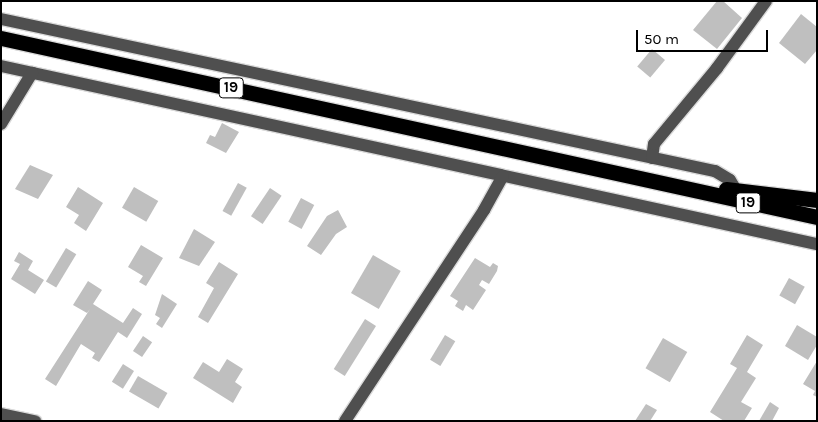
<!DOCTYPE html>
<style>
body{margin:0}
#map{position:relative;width:818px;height:422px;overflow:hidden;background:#fff;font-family:Karla,sans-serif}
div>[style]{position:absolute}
.building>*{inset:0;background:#bfbfbf;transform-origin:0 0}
.roads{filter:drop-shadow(1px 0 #dbdbdb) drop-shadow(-1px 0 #dbdbdb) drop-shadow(0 1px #dbdbdb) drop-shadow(0 -1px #dbdbdb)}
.minor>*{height:12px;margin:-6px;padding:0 6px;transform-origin:6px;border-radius:6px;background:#4f4f4f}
.highway>*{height:15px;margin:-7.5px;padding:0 7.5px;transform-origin:7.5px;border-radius:7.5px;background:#000}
span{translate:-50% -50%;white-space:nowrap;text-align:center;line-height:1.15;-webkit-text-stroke:5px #fff;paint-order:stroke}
.shield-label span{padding:1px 4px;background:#fff;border:1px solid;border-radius:4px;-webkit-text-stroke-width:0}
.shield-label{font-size:15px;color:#000;font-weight:700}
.frame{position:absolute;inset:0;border:2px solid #000;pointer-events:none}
.scale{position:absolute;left:636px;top:30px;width:132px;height:22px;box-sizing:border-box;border:2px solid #000;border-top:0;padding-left:6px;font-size:15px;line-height:18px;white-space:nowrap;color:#000;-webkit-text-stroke:4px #fff;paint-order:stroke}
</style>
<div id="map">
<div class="building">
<i style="clip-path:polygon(717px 1px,723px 1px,742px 18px,717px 49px,693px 30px)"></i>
<i style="clip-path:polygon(801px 14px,817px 27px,817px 50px,805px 64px,779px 43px)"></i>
<i style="left:652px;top:49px;width:17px;height:23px;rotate:40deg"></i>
<i style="clip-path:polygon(222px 123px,239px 132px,226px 153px,206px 143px,210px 135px,215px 137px)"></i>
<i style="clip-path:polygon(30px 165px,53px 175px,38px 199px,15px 189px)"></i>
<i style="left:238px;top:183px;width:10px;height:32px;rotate:29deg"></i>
<i style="clip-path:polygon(78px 187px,103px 203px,86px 231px,74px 223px,79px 215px,66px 207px)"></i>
<i style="left:134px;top:187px;width:28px;height:24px;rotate:30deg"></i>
<i style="left:270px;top:188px;width:14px;height:34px;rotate:34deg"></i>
<i style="left:301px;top:198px;width:15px;height:27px;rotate:28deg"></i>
<i style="clip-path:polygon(338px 210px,347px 227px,336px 234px,321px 255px,307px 246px,327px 216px)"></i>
<i style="clip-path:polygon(194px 229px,215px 242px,199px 266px,179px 258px)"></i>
<i style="clip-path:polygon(141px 245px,163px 258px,146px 286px,139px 282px,143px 276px,128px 267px)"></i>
<i style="left:66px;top:248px;width:12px;height:39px;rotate:31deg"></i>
<i style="clip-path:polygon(19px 252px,33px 261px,28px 270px,44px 280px,35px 294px,11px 279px,20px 264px,14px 261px)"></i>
<i style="left:373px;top:255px;width:32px;height:44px;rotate:30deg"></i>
<i style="clip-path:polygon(475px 258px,490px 267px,493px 263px,498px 266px,497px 271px,489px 284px,482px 280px,479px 285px,486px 290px,473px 310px,466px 305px,463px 311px,455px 306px,458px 301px,450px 296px)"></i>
<i style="clip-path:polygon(219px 262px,238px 274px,208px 323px,198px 317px,214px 288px,206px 283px)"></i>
<i style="left:789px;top:278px;width:18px;height:20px;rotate:29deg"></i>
<i style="clip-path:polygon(88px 281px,102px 290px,93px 304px,123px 323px,133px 308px,142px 314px,127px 338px,118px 332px,99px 362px,92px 358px,95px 353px,81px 344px,56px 386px,45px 379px,90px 309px,87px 313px,73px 305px)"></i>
<i style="clip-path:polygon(162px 294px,177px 304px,162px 328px,156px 324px,160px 318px,155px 315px)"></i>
<i style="left:365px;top:319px;width:13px;height:59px;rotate:32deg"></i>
<i style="clip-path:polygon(797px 325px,817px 337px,817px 345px,808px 360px,785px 346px)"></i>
<i style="left:445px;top:335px;width:12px;height:29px;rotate:31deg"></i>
<i style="clip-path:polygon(747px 335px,763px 345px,747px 372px,756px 378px,741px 402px,752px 408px,744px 421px,724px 421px,710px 412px,737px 368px,730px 364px)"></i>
<i style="left:143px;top:336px;width:11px;height:18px;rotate:34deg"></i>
<i style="left:663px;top:338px;width:28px;height:35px;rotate:30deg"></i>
<i style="clip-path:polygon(227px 359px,243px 369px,235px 382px,242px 387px,233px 403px,193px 378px,203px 362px,219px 372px)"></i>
<i style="clip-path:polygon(817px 361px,817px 397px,813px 395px,815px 391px,803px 384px)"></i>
<i style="left:123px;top:364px;width:13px;height:21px;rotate:32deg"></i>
<i style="left:138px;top:376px;width:34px;height:18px;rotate:30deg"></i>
<i style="clip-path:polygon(770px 402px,779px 408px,772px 421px,759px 421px)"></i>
<i style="clip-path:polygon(646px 404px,657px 410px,650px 421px,635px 421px)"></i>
</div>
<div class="roads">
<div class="minor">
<i style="left:1px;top:19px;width:730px;rotate:12.02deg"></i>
<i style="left:715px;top:171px;width:17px;rotate:31deg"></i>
<i style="left:730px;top:180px;width:12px;rotate:59deg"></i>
<i style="left:1px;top:66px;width:835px;rotate:12.31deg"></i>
<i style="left:1px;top:124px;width:60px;rotate:-58.7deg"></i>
<i style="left:652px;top:158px;width:14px;rotate:-82deg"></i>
<i style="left:654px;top:144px;width:99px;rotate:-50.3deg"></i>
<i style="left:717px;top:68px;width:83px;rotate:-53.8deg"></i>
<i style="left:1px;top:414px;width:35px;rotate:12deg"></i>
<i style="left:345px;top:421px;width:253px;rotate:-56.6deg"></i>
<i style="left:484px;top:210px;width:39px;rotate:-61deg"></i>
</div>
<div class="highway">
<i style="left:1px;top:38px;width:835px;rotate:12.37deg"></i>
<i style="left:726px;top:189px;width:92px;rotate:6.9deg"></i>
</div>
</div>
<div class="shield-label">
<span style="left:231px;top:88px">19</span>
<span style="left:748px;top:203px">19</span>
</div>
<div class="frame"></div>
<div class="scale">50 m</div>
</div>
